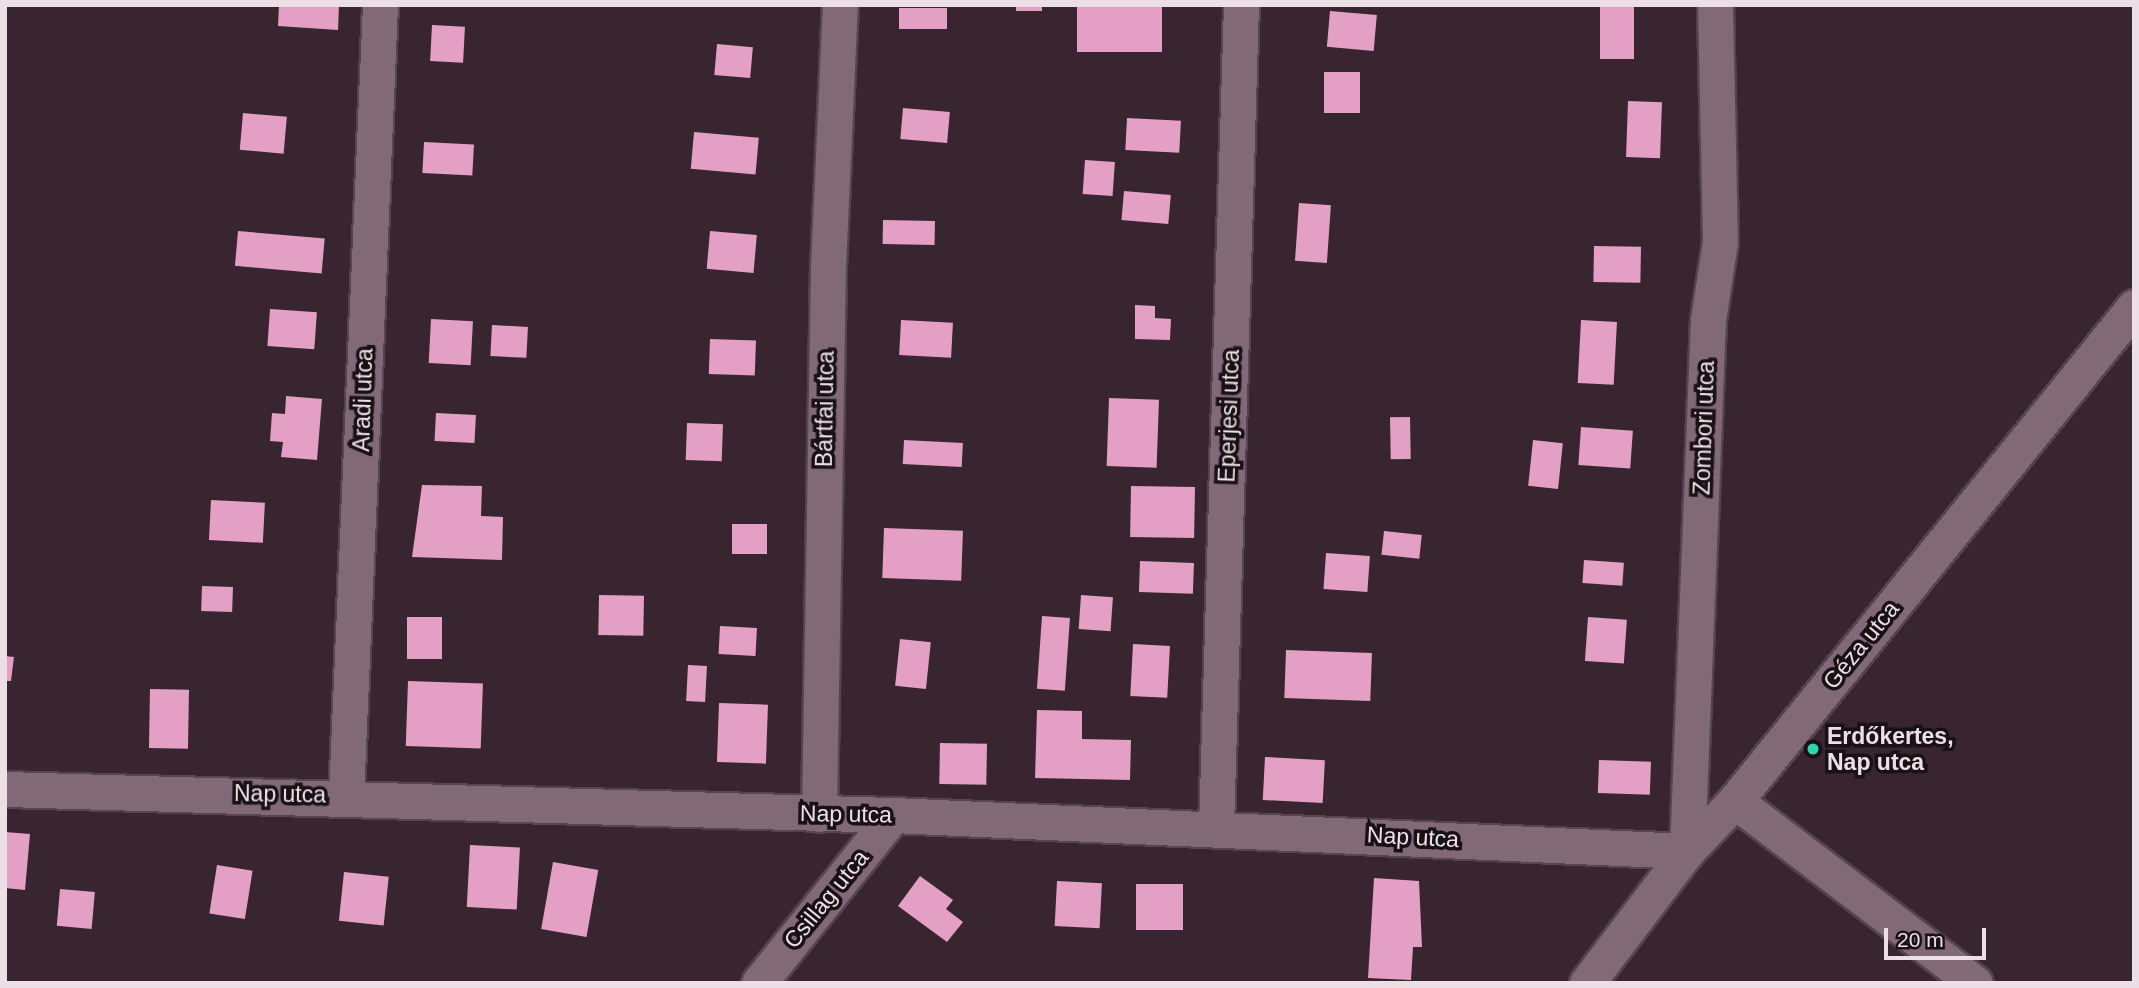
<!DOCTYPE html>
<meta charset="utf-8">
<style>
body{margin:0}
#map{position:relative;width:2139px;height:988px;overflow:hidden;background:#38252f;font-family:Arial,sans-serif}
div>[style]{position:absolute}
.building>*{inset:0;background:#e3a0c4;transform-origin:0 0}
.roads{filter:drop-shadow(2px 0 #55444d) drop-shadow(-2px 0 #55444d) drop-shadow(0 2px #55444d) drop-shadow(0 -2px #55444d)}
.minor>*{height:35px;margin:-17.5px;padding:0 17.5px;transform-origin:17.5px;border-radius:17.5px;background:#816975}
.dots>*{width:19px;height:19px;translate:-50% -50%;box-sizing:border-box;border:4px solid #1a1116;border-radius:50%}
span{translate:-50% -50%;white-space:nowrap;text-align:center;line-height:1.15;-webkit-text-stroke:7px #1a1116;paint-order:stroke}
.street-label{font-size:23px;color:#eddfe6}
.poi-label{font-size:23px;color:#eddfe6;font-weight:700}
.left{translate:0 -50%;text-align:left}
.frame{position:absolute;inset:0;border:7px solid #eddfe6;pointer-events:none}
.scale{position:absolute;left:1884px;top:928px;width:102px;height:32px;box-sizing:border-box;border:4px solid #eddfe6;border-top:0;padding-left:9px;font-size:21px;line-height:24px;white-space:nowrap;color:#eddfe6;-webkit-text-stroke:5px #1a1116;paint-order:stroke}
</style>
<div id="map">
<div class="building">
<i style="clip-path:polygon(279px 5px,339px 5px,338px 30px,278px 26px)"></i>
<i style="left:1016px;top:5px;width:26px;height:6px"></i>
<i style="left:1077px;top:5px;width:85px;height:47px"></i>
<i style="left:1600px;top:5px;width:34px;height:54px"></i>
<i style="left:899px;top:8px;width:48px;height:21px"></i>
<i style="left:1330px;top:11px;width:47px;height:36px;rotate:5deg"></i>
<i style="left:432px;top:25px;width:33px;height:36px;rotate:3deg"></i>
<i style="left:717px;top:44px;width:36px;height:31px;rotate:5deg"></i>
<i style="left:1324px;top:72px;width:36px;height:41px"></i>
<i style="left:1628px;top:101px;width:34px;height:56px;rotate:2deg"></i>
<i style="left:903px;top:108px;width:47px;height:31px;rotate:5deg"></i>
<i style="left:243px;top:113px;width:44px;height:37px;rotate:5deg"></i>
<i style="left:1127px;top:118px;width:54px;height:32px;rotate:3deg"></i>
<i style="left:694px;top:132px;width:65px;height:37px;rotate:5deg"></i>
<i style="left:424px;top:142px;width:50px;height:31px;rotate:3deg"></i>
<i style="left:1085px;top:160px;width:30px;height:34px;rotate:4deg"></i>
<i style="left:1124px;top:191px;width:47px;height:29px;rotate:5deg"></i>
<i style="left:1299px;top:203px;width:32px;height:58px;rotate:4deg"></i>
<i style="left:883px;top:220px;width:52px;height:24px;rotate:1deg"></i>
<i style="left:238px;top:231px;width:87px;height:35px;rotate:5deg"></i>
<i style="left:710px;top:231px;width:47px;height:38px;rotate:5deg"></i>
<i style="left:1594px;top:246px;width:47px;height:36px;rotate:1deg"></i>
<i style="clip-path:polygon(1135px 305px,1155px 306px,1155px 318px,1171px 319px,1170px 340px,1135px 339px)"></i>
<i style="left:270px;top:309px;width:47px;height:37px;rotate:4deg"></i>
<i style="left:431px;top:319px;width:42px;height:44px;rotate:3deg"></i>
<i style="left:901px;top:320px;width:52px;height:35px;rotate:3deg"></i>
<i style="left:1581px;top:320px;width:36px;height:63px;rotate:3deg"></i>
<i style="left:492px;top:325px;width:36px;height:31px;rotate:3deg"></i>
<i style="left:710px;top:339px;width:46px;height:35px;rotate:2deg"></i>
<i style="clip-path:polygon(286px 396px,322px 399px,317px 460px,281px 457px,283px 442px,270px 441px,272px 413px,285px 414px)"></i>
<i style="left:1109px;top:398px;width:50px;height:68px;rotate:2deg"></i>
<i style="left:436px;top:413px;width:40px;height:28px;rotate:3deg"></i>
<i style="left:1410px;top:417px;width:42px;height:20px;rotate:89deg"></i>
<i style="left:687px;top:423px;width:36px;height:37px;rotate:2deg"></i>
<i style="left:1581px;top:427px;width:52px;height:38px;rotate:4deg"></i>
<i style="left:904px;top:440px;width:59px;height:24px;rotate:3deg"></i>
<i style="left:1533px;top:440px;width:30px;height:46px;rotate:6deg"></i>
<i style="clip-path:polygon(422px 485px,482px 486px,481px 516px,503px 517px,502px 560px,412px 557px)"></i>
<i style="left:1131px;top:486px;width:64px;height:51px;rotate:1deg"></i>
<i style="left:211px;top:500px;width:54px;height:40px;rotate:3deg"></i>
<i style="left:732px;top:524px;width:35px;height:30px"></i>
<i style="left:884px;top:528px;width:79px;height:50px;rotate:2deg"></i>
<i style="left:1384px;top:531px;width:38px;height:24px;rotate:6deg"></i>
<i style="left:1326px;top:553px;width:44px;height:36px;rotate:4deg"></i>
<i style="left:1584px;top:560px;width:40px;height:23px;rotate:4deg"></i>
<i style="left:1140px;top:561px;width:54px;height:31px;rotate:2deg"></i>
<i style="left:202px;top:586px;width:31px;height:25px;rotate:2deg"></i>
<i style="left:599px;top:595px;width:45px;height:40px;rotate:1deg"></i>
<i style="left:1081px;top:595px;width:32px;height:34px;rotate:4deg"></i>
<i style="left:1042px;top:616px;width:28px;height:73px;rotate:4deg"></i>
<i style="left:407px;top:617px;width:35px;height:42px"></i>
<i style="left:1588px;top:617px;width:39px;height:44px;rotate:4deg"></i>
<i style="left:720px;top:626px;width:37px;height:28px;rotate:3deg"></i>
<i style="left:900px;top:639px;width:31px;height:47px;rotate:6deg"></i>
<i style="left:1133px;top:644px;width:37px;height:52px;rotate:3deg"></i>
<i style="left:1286px;top:650px;width:86px;height:48px;rotate:2deg"></i>
<i style="clip-path:polygon(5px 656px,14px 657px,11px 681px,5px 681px)"></i>
<i style="left:688px;top:665px;width:19px;height:36px;rotate:3deg"></i>
<i style="left:408px;top:681px;width:75px;height:65px;rotate:2deg"></i>
<i style="left:150px;top:689px;width:39px;height:59px;rotate:1deg"></i>
<i style="left:719px;top:703px;width:49px;height:59px;rotate:2deg"></i>
<i style="clip-path:polygon(1037px 710px,1082px 711px,1082px 739px,1131px 740px,1130px 780px,1035px 778px)"></i>
<i style="left:940px;top:743px;width:47px;height:41px;rotate:1deg"></i>
<i style="left:1265px;top:757px;width:60px;height:43px;rotate:3deg"></i>
<i style="left:1599px;top:760px;width:52px;height:33px;rotate:2deg"></i>
<i style="clip-path:polygon(5px 832px,30px 834px,25px 890px,5px 888px)"></i>
<i style="left:470px;top:845px;width:50px;height:62px;rotate:3deg"></i>
<i style="left:553px;top:862px;width:46px;height:68px;rotate:10deg"></i>
<i style="left:217px;top:865px;width:36px;height:49px;rotate:9deg"></i>
<i style="left:344px;top:872px;width:45px;height:49px;rotate:6deg"></i>
<i style="clip-path:polygon(920px 876px,953px 900px,946px 909px,963px 922px,947px 942px,898px 906px)"></i>
<i style="clip-path:polygon(1374px 878px,1419px 881px,1422px 947px,1413px 947px,1411px 980px,1368px 978px)"></i>
<i style="left:1057px;top:881px;width:45px;height:45px;rotate:3deg"></i>
<i style="left:1136px;top:884px;width:47px;height:46px"></i>
<i style="left:60px;top:889px;width:35px;height:37px;rotate:5deg"></i>
</div>
<div class="roads">
<div class="minor">
<i style="left:5px;top:789px;width:888px;rotate:1.68deg"></i>
<i style="left:893px;top:815px;width:795px;rotate:2.6deg"></i>
<i style="left:1687px;top:851px;width:531px;rotate:-87.74deg"></i>
<i style="left:1708px;top:320px;width:79px;rotate:-81.3deg"></i>
<i style="left:1720px;top:242px;width:237px;rotate:-91.2deg"></i>
<i style="left:346px;top:796px;width:792px;rotate:-87.54deg"></i>
<i style="left:1735px;top:801px;width:301px;rotate:37.2deg"></i>
<i style="left:819px;top:814px;width:547px;rotate:-89.06deg"></i>
<i style="left:828px;top:267px;width:262px;rotate:-87.4deg"></i>
<i style="left:1216px;top:827px;width:822px;rotate:-88.26deg"></i>
<i style="left:759px;top:983px;width:215px;rotate:-51.4deg"></i>
<i style="left:1587px;top:983px;width:166px;rotate:-52.9deg"></i>
<i style="left:1687px;top:851px;width:69px;rotate:-46.2deg"></i>
<i style="left:1735px;top:801px;width:635px;rotate:-51.07deg"></i>
</div>
</div>
<div class="dots">
<i style="left:1813px;top:749px;background:#30d4a9"></i>
</div>
<div class="street-label">
<span style="left:363px;top:400px;rotate:-88deg">Aradi utca</span>
<span style="left:825px;top:409px;rotate:-89deg">Bártfai utca</span>
<span style="left:1229px;top:416px;rotate:-88deg">Eperjesi utca</span>
<span style="left:1704px;top:428px;rotate:-88deg">Zombori utca</span>
<span style="left:1861px;top:645px;rotate:-51deg">Géza utca</span>
<span style="left:280px;top:794px;rotate:1deg">Nap utca</span>
<span style="left:846px;top:814px;rotate:1deg">Nap utca</span>
<span style="left:1413px;top:837px;rotate:3deg">Nap utca</span>
<span style="left:826px;top:899px;rotate:-51deg">Csillag utca</span>
</div>
<div class="poi-label">
<span class="left" style="left:1827px;top:749px">Erdőkertes,<br>Nap utca</span>
</div>
<div class="frame"></div>
<div class="scale">20 m</div>
</div>
